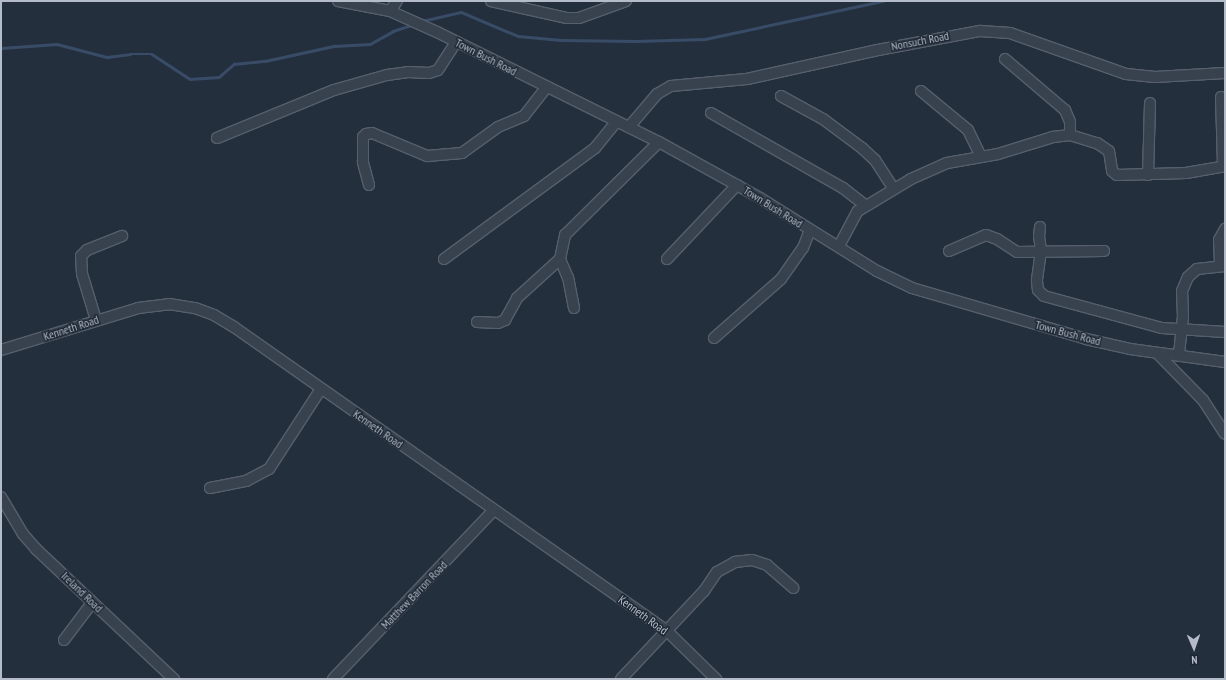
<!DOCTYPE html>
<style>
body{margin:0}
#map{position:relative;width:1226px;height:680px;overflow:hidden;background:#242f3e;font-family:"PT Sans Narrow",sans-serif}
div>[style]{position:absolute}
.stream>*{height:2.5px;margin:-1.25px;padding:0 1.25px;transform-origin:1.25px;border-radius:1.25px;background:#394c67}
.roads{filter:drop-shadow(1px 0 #565f6c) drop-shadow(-1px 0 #565f6c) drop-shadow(0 1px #565f6c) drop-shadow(0 -1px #565f6c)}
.street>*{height:10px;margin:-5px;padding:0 5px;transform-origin:5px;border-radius:5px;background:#38414e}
span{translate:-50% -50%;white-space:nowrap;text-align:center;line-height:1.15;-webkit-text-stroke:3px #1d2633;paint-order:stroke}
.street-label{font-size:12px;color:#b4bcc9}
.frame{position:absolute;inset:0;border:2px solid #b4bcc9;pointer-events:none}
.north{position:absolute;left:1174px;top:628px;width:40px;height:40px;-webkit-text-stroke:3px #1d2633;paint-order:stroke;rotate:178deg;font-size:11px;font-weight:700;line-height:16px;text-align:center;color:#b4bcc9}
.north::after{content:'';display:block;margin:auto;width:14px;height:18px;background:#b4bcc9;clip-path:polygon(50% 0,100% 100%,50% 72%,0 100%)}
</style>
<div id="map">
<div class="stream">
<i style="left:422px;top:21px;width:40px;rotate:-13deg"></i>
<i style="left:461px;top:12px;width:62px;rotate:22.8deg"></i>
<i style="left:518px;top:36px;width:43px;rotate:5.3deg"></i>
<i style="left:561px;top:40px;width:75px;rotate:0.8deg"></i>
<i style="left:636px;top:41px;width:69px;rotate:-1.7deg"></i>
<i style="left:705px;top:39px;width:182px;rotate:-12.1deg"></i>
<i style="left:1px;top:48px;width:56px;rotate:-4.1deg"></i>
<i style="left:57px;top:44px;width:52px;rotate:14.6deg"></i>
<i style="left:107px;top:57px;width:23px;rotate:-7deg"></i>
<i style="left:130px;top:54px;width:22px"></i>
<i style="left:152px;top:54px;width:45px;rotate:33.3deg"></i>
<i style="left:190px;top:79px;width:29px;rotate:-4deg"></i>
<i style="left:219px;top:77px;width:20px;rotate:-41deg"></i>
<i style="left:234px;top:64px;width:31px;rotate:-6deg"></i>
<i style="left:265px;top:61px;width:71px;rotate:-12.3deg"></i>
<i style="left:334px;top:46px;width:36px;rotate:-3deg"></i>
<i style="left:370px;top:44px;width:26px;rotate:-29deg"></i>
<i style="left:393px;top:31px;width:20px;rotate:-18deg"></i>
</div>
<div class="roads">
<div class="street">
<i style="left:338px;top:1px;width:53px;rotate:10.9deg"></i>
<i style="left:390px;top:11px;width:51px;rotate:24.1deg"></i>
<i style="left:437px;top:32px;width:248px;rotate:26.4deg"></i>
<i style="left:659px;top:142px;width:115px;rotate:29deg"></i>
<i style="left:760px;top:198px;width:138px;rotate:32deg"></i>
<i style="left:877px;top:271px;width:39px;rotate:26deg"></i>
<i style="left:912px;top:288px;width:181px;rotate:16.3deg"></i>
<i style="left:1086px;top:339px;width:45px;rotate:12.8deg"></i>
<i style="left:1130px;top:349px;width:96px;rotate:7.8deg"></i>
<i style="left:491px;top:1px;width:78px;rotate:12.6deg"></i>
<i style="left:567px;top:18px;width:12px"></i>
<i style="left:579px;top:18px;width:50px;rotate:-19.9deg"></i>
<i style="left:390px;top:11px;width:12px;rotate:-55deg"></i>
<i style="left:1005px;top:59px;width:79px;rotate:40.4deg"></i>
<i style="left:1065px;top:110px;width:13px;rotate:67deg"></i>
<i style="left:1070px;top:122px;width:13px;rotate:90deg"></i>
<i style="left:921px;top:91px;width:61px;rotate:39.7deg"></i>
<i style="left:968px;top:130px;width:28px;rotate:64deg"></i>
<i style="left:781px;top:96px;width:48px;rotate:28.7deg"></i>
<i style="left:823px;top:119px;width:49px;rotate:36.6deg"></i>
<i style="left:862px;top:148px;width:18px;rotate:43deg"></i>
<i style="left:875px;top:160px;width:33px;rotate:57deg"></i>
<i style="left:1221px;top:97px;width:68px;rotate:88.3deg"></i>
<i style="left:711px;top:113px;width:152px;rotate:29.6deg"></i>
<i style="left:843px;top:188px;width:28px;rotate:38deg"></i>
<i style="left:629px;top:127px;width:43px;rotate:-49.7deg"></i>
<i style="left:657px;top:94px;width:16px;rotate:-30deg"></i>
<i style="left:671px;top:86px;width:76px;rotate:-5.3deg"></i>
<i style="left:747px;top:79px;width:134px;rotate:-12.5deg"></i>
<i style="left:878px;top:50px;width:104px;rotate:-10.6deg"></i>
<i style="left:980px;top:31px;width:30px;rotate:4deg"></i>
<i style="left:1010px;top:33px;width:123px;rotate:19.5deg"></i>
<i style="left:1126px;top:74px;width:29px;rotate:6deg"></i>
<i style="left:1155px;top:77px;width:70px;rotate:-3.3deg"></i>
<i style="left:217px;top:138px;width:126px;rotate:-22.3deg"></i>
<i style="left:334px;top:90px;width:55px;rotate:-15.8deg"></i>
<i style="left:387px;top:75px;width:21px;rotate:-8deg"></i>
<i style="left:408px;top:72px;width:21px;rotate:3deg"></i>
<i style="left:429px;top:73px;width:9px;rotate:-18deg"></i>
<i style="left:438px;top:70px;width:33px;rotate:-57deg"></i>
<i style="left:1148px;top:175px;width:72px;rotate:-88.4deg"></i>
<i style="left:369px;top:185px;width:24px;rotate:-105deg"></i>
<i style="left:363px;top:162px;width:25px;rotate:-90deg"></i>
<i style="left:363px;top:137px;width:4px;rotate:-45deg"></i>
<i style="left:366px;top:134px;width:6px;rotate:-9deg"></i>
<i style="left:372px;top:133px;width:60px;rotate:22.7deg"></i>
<i style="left:427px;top:156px;width:35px;rotate:-5deg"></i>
<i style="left:462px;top:153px;width:44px;rotate:-35.8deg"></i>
<i style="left:498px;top:127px;width:28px;rotate:-23deg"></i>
<i style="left:524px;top:116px;width:37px;rotate:-52deg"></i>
<i style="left:1040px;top:227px;width:9px;rotate:96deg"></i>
<i style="left:1039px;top:236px;width:15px;rotate:82deg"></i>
<i style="left:1041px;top:251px;width:30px;rotate:98deg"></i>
<i style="left:1037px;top:281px;width:9px;rotate:84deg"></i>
<i style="left:1038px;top:290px;width:8px;rotate:45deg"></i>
<i style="left:1044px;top:296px;width:122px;rotate:15.2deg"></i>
<i style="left:1162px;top:328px;width:63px;rotate:3.6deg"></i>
<i style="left:839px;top:246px;width:40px;rotate:-62deg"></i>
<i style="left:858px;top:211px;width:62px;rotate:-31.1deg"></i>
<i style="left:911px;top:179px;width:39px;rotate:-24deg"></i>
<i style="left:947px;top:163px;width:52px;rotate:-10deg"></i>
<i style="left:998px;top:154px;width:58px;rotate:-17.2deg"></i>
<i style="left:1053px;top:137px;width:17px;rotate:-7deg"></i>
<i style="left:1070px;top:135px;width:28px;rotate:17deg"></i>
<i style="left:1097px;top:143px;width:14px;rotate:34deg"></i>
<i style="left:1109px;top:151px;width:20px;rotate:81deg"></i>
<i style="left:1112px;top:171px;width:6px;rotate:39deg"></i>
<i style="left:1117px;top:175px;width:69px;rotate:-1.7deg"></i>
<i style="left:1186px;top:173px;width:40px;rotate:-10deg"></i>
<i style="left:949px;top:251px;width:40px;rotate:-23.4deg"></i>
<i style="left:986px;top:235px;width:12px;rotate:20deg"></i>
<i style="left:997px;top:239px;width:24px;rotate:33deg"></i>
<i style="left:1017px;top:252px;width:87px;rotate:-0.7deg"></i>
<i style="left:444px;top:259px;width:187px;rotate:-36.3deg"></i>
<i style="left:595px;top:148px;width:33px;rotate:-51deg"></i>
<i style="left:667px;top:259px;width:102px;rotate:-46.6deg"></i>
<i style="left:1220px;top:264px;width:24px;rotate:-92deg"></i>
<i style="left:1219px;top:240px;width:13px;rotate:-61deg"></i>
<i style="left:574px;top:308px;width:31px;rotate:-101deg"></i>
<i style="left:568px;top:278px;width:21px;rotate:-113deg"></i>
<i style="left:560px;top:259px;width:25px;rotate:-78deg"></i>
<i style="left:565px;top:235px;width:132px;rotate:-44.7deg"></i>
<i style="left:96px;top:320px;width:48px;rotate:-106.9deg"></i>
<i style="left:82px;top:274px;width:18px;rotate:-93deg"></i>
<i style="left:81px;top:256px;width:8px;rotate:-45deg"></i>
<i style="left:87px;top:250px;width:38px;rotate:-22deg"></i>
<i style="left:477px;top:322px;width:21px;rotate:3deg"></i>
<i style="left:498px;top:323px;width:8px;rotate:-23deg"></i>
<i style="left:505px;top:320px;width:25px;rotate:-61deg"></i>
<i style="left:517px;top:298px;width:58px;rotate:-42.2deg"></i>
<i style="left:714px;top:338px;width:89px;rotate:-41.4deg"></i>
<i style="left:781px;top:279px;width:38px;rotate:-55deg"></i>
<i style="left:803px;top:248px;width:19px;rotate:-69deg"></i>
<i style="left:1px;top:350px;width:143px;rotate:-17deg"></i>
<i style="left:138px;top:308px;width:31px;rotate:-7deg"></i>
<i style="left:169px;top:304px;width:26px;rotate:9deg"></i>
<i style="left:195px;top:308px;width:20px;rotate:20deg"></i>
<i style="left:214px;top:315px;width:23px;rotate:31deg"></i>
<i style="left:234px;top:327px;width:529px;rotate:35.07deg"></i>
<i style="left:667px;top:631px;width:69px;rotate:44.4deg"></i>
<i style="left:1157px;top:353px;width:66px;rotate:45.6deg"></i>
<i style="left:1203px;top:400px;width:40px;rotate:57.1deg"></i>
<i style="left:1179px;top:354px;width:36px;rotate:-84deg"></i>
<i style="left:1183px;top:318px;width:27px;rotate:-92deg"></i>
<i style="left:1182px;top:291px;width:15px;rotate:-67deg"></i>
<i style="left:1188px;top:277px;width:12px;rotate:-42deg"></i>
<i style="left:1197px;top:269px;width:28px;rotate:-6deg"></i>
<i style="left:210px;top:488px;width:37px;rotate:-11deg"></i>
<i style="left:246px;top:481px;width:26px;rotate:-28deg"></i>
<i style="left:269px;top:469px;width:95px;rotate:-57deg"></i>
<i style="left:1px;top:497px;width:43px;rotate:59.3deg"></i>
<i style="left:23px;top:534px;width:20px;rotate:49deg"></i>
<i style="left:36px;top:549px;width:190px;rotate:43.3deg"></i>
<i style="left:64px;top:640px;width:46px;rotate:-52.9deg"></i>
<i style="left:333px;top:679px;width:233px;rotate:-46.4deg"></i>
<i style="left:621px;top:679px;width:121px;rotate:-46.7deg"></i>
<i style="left:704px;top:591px;width:23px;rotate:-56deg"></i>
<i style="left:717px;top:572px;width:21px;rotate:-29deg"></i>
<i style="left:735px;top:562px;width:17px;rotate:-7deg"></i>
<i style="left:752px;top:560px;width:16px;rotate:18deg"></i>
<i style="left:767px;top:565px;width:35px;rotate:41deg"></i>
</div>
</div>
<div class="street-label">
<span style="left:920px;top:41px;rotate:-11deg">Nonsuch Road</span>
<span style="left:486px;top:57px;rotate:27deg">Town Bush Road</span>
<span style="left:773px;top:207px;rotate:32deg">Town Bush Road</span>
<span style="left:71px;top:328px;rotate:-18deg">Kenneth Road</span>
<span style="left:1068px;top:333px;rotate:15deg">Town Bush Road</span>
<span style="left:378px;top:429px;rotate:35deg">Kenneth Road</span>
<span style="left:82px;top:592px;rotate:44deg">Ireland Road</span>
<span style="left:414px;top:595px;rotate:-46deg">Matthew Barron Road</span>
<span style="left:643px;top:615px;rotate:36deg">Kenneth Road</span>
</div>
<div class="frame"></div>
<div class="north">N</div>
</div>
